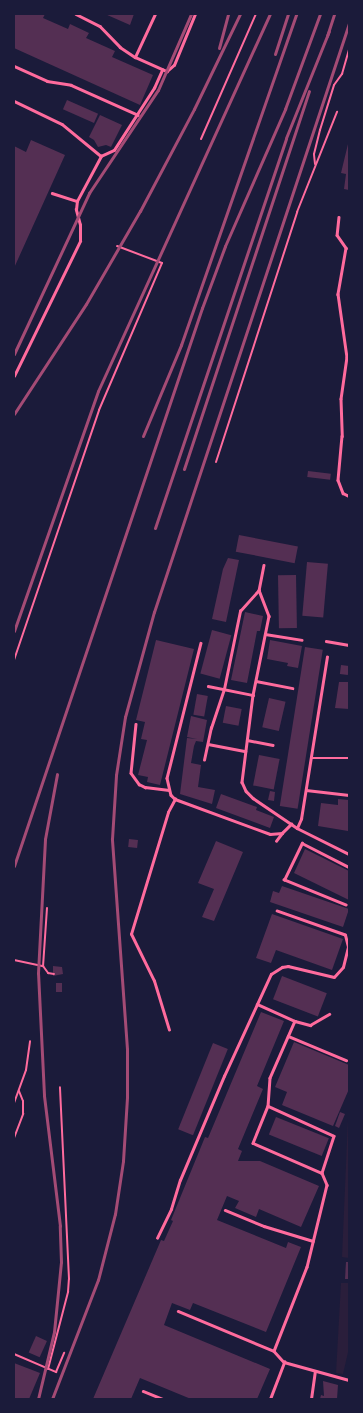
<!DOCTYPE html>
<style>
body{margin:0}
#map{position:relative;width:363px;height:1413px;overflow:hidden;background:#1b1b3a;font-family:"Exo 2",sans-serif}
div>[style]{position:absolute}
.green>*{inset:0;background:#2a1e3b}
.building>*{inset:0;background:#542f53;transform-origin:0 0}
.path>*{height:2px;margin:-1px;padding:0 1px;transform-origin:1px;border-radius:1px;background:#ff6b9d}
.service>*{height:2.5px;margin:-1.25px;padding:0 1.25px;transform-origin:1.25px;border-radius:1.25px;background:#ff6b9d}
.rail>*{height:3px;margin:-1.5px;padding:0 1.5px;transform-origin:1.5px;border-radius:1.5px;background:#a44b75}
span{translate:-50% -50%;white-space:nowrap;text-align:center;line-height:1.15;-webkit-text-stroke:4px #1b1b3a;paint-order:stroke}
.frame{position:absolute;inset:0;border:15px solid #1b1b3a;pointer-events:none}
</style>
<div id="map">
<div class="green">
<i style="clip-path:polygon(349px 1095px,349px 1258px,342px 1257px)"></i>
<i style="clip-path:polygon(341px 1283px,349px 1283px,349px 1348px,343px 1374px,336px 1373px)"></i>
</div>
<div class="building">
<i style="clip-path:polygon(14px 14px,45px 14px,43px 18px,68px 29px,70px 24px,89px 33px,86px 38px,115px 51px,112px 57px,153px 75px,140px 105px,14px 48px)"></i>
<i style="clip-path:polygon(105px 14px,134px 14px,130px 25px)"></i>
<i style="left:67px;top:100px;width:34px;height:10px;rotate:24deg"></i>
<i style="clip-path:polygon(100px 115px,122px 125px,111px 147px,106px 145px,98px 147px,94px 140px,89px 137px)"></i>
<i style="clip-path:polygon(31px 140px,65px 155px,14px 268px,14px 146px,26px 152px)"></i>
<i style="clip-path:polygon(348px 144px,349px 145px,349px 190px,344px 189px,346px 174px,341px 173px)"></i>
<i style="left:308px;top:471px;width:23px;height:6px;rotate:7deg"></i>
<i style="left:239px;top:535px;width:60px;height:17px;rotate:11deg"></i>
<i style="clip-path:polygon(228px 558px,239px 560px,226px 622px,212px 619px,223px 569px)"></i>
<i style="left:307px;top:562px;width:21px;height:54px;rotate:5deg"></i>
<i style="left:296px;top:575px;width:53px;height:18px;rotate:89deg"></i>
<i style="clip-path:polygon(245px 612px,263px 616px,260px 631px,257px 631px,247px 683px,231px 680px)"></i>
<i style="left:212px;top:630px;width:20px;height:45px;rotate:15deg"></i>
<i style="clip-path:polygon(156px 640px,194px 649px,160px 785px,147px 782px,148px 777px,138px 775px,147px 740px,141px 739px,145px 722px,136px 720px)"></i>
<i style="clip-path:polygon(270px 640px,302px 646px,298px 668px,287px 666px,288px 663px,267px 659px)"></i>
<i style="left:305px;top:647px;width:18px;height:161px;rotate:9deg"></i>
<i style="left:341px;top:665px;width:8px;height:9px;rotate:7deg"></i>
<i style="clip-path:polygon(339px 682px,349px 682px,349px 709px,335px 708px)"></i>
<i style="left:197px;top:694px;width:11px;height:21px;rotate:10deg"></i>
<i style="left:269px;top:698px;width:17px;height:30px;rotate:13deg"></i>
<i style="left:226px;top:706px;width:16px;height:17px;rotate:11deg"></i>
<i style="clip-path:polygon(191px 716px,207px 720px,203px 742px,196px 741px,194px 746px,191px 763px,201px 765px,198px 787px,215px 790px,212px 804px,180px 794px,187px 738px,197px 739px,187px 737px)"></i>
<i style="left:259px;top:755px;width:21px;height:31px;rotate:11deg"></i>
<i style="clip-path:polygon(270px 791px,275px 792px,274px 801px,268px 800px)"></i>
<i style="clip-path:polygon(221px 794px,257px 807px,256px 810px,274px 817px,270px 828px,216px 808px)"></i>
<i style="clip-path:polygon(338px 799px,349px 800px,348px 831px,318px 826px,321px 803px,338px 805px)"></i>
<i style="left:129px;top:839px;width:9px;height:8px;rotate:6deg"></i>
<i style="clip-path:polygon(216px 841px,243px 852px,214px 921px,202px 917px,214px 889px,198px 883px)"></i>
<i style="clip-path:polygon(305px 849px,349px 871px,349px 900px,294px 873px)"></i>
<i style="clip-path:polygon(282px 886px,349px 909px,343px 927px,270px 902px,273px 891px,279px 893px)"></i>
<i style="clip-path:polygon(272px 914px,343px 939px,332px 970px,276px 950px,271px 963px,256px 958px)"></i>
<i style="clip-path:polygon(53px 966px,62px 967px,63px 974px,53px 976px)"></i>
<i style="left:282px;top:976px;width:48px;height:25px;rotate:21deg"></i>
<i style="left:56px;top:983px;width:6px;height:9px"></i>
<i style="clip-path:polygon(261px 1012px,284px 1021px,257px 1086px,263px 1089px,238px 1149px,242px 1151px,238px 1161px,260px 1161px,319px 1186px,301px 1227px,259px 1209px,256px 1217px,235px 1208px,239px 1201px,227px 1196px,217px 1220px,286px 1248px,288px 1242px,301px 1247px,266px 1332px,193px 1303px,190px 1310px,172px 1303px,164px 1325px,270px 1369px,257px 1399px,191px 1399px,140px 1378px,131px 1399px,93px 1399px,161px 1240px,164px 1241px,173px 1221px,171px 1220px,205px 1137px,208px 1138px)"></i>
<i style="clip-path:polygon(294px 1042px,349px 1065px,349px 1089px,333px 1126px,282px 1105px,287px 1092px,275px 1087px)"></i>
<i style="left:213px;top:1043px;width:16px;height:93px;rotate:22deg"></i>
<i style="clip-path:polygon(340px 1112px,345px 1114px,339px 1128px,335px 1126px)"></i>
<i style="left:276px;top:1117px;width:57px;height:19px;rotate:22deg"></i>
<i style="clip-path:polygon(346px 1262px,349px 1262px,349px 1279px,345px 1279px)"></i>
<i style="left:36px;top:1336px;width:12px;height:18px;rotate:24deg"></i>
<i style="clip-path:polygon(14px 1363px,40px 1373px,29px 1399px,14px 1399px)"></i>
<i style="clip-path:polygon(323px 1381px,338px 1385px,337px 1399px,320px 1399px,321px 1395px,324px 1396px)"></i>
</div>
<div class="path">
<i style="left:201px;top:139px;width:137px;rotate:-66.3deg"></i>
<i style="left:315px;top:164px;width:10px;rotate:-96deg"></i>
<i style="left:314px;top:154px;width:25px;rotate:-76deg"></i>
<i style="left:320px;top:130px;width:47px;rotate:-72.7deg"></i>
<i style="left:334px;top:85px;width:14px;rotate:-54deg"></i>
<i style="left:342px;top:74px;width:26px;rotate:-74deg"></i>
<i style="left:216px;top:462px;width:263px;rotate:-72deg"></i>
<i style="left:297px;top:212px;width:108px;rotate:-68.2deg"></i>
<i style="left:14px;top:660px;width:264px;rotate:-71.2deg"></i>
<i style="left:99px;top:410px;width:160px;rotate:-66.8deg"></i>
<i style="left:162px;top:263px;width:48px;rotate:-159.3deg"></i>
<i style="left:47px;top:908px;width:58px;rotate:93.9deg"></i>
<i style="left:43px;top:966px;width:9px;rotate:54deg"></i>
<i style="left:48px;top:973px;width:6px;rotate:9deg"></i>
<i style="left:14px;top:960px;width:30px;rotate:12deg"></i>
<i style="left:14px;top:1103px;width:35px;rotate:-70deg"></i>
<i style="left:26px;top:1070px;width:29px;rotate:-82deg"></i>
<i style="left:14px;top:1138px;width:26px;rotate:-69deg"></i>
<i style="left:23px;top:1114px;width:13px;rotate:-90deg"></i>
<i style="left:23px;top:1101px;width:11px;rotate:-112deg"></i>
<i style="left:14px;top:1354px;width:46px;rotate:23.2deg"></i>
<i style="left:56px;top:1372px;width:21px;rotate:-67deg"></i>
<i style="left:48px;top:1369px;width:80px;rotate:-75.4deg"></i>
<i style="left:68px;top:1292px;width:13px;rotate:-86deg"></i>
<i style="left:69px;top:1279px;width:192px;rotate:-92.7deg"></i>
</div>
<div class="service">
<i style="left:76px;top:14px;width:27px;rotate:27deg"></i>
<i style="left:100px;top:26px;width:29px;rotate:46deg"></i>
<i style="left:120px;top:47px;width:18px;rotate:34deg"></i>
<i style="left:135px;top:57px;width:35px;rotate:24deg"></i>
<i style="left:167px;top:71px;width:9px;rotate:-41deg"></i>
<i style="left:174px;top:65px;width:55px;rotate:-67.6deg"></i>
<i style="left:135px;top:57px;width:47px;rotate:-65.1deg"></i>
<i style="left:14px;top:66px;width:36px;rotate:24deg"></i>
<i style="left:47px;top:81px;width:24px;rotate:9deg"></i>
<i style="left:71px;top:85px;width:73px;rotate:24.1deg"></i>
<i style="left:14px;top:101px;width:53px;rotate:25.6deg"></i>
<i style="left:62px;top:124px;width:50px;rotate:39.4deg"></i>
<i style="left:52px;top:193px;width:26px;rotate:18deg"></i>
<i style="left:339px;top:217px;width:18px;rotate:96deg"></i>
<i style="left:337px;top:235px;width:16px;rotate:55deg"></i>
<i style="left:346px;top:248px;width:47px;rotate:99.9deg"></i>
<i style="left:338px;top:294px;width:64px;rotate:81.9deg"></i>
<i style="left:347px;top:357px;width:42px;rotate:98.1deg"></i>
<i style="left:341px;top:399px;width:37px;rotate:88deg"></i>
<i style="left:342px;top:436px;width:44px;rotate:95.2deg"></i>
<i style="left:338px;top:480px;width:14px;rotate:69deg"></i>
<i style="left:343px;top:493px;width:7px;rotate:27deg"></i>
<i style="left:14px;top:376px;width:150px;rotate:-63.9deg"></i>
<i style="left:80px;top:241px;width:16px;rotate:-90deg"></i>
<i style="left:80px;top:225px;width:16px;rotate:-105deg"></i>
<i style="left:76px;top:210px;width:9px;rotate:-84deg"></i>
<i style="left:77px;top:201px;width:51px;rotate:-61.9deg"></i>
<i style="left:101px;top:156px;width:14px;rotate:-25deg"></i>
<i style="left:114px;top:150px;width:74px;rotate:-57.2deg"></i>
<i style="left:154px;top:88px;width:20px;rotate:-66deg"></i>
<i style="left:264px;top:565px;width:25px;rotate:101deg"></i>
<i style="left:259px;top:590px;width:28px;rotate:69deg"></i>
<i style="left:269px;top:616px;width:81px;rotate:101.4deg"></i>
<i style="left:253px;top:695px;width:88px;rotate:97.2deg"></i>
<i style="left:242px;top:782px;width:10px;rotate:66deg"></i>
<i style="left:246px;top:791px;width:10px;rotate:45deg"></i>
<i style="left:253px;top:798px;width:53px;rotate:34.3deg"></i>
<i style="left:297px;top:828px;width:58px;rotate:26.6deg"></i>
<i style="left:265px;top:634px;width:37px;rotate:9deg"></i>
<i style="left:326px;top:641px;width:23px;rotate:10deg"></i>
<i style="left:201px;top:643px;width:139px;rotate:104.1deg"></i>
<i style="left:167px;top:778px;width:17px;rotate:77deg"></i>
<i style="left:171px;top:795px;width:6px;rotate:45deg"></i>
<i style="left:175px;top:799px;width:101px;rotate:20.2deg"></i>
<i style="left:270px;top:834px;width:12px;rotate:-5deg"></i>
<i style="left:282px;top:833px;width:13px;rotate:-45deg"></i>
<i style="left:256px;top:681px;width:37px;rotate:11deg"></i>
<i style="left:208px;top:686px;width:46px;rotate:11.3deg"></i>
<i style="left:136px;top:724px;width:49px;rotate:95.8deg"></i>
<i style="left:131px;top:773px;width:14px;rotate:54deg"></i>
<i style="left:139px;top:784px;width:7px;rotate:27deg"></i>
<i style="left:145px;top:787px;width:24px;rotate:7deg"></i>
<i style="left:247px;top:740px;width:26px;rotate:11deg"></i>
<i style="left:208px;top:744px;width:38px;rotate:11deg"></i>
<i style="left:311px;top:758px;width:38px"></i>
<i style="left:204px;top:760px;width:33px;rotate:-78deg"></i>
<i style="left:211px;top:728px;width:41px;rotate:-71.6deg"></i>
<i style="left:224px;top:689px;width:80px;rotate:-78.4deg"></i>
<i style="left:240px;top:611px;width:28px;rotate:-48deg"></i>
<i style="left:306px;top:790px;width:43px;rotate:6.6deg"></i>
<i style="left:297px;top:828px;width:10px;rotate:-66deg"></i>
<i style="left:301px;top:819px;width:164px;rotate:-80.9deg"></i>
<i style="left:276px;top:841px;width:10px;rotate:-53deg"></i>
<i style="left:346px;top:905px;width:67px;rotate:-158deg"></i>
<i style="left:284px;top:880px;width:41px;rotate:-64.1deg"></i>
<i style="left:302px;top:843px;width:53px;rotate:27.1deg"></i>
<i style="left:257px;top:1004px;width:42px;rotate:24.1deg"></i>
<i style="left:295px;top:1021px;width:62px;rotate:113.7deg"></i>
<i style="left:270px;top:1078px;width:28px;rotate:94deg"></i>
<i style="left:268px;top:1106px;width:40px;rotate:112deg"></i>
<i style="left:253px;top:1143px;width:75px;rotate:23.5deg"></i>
<i style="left:322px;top:1173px;width:13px;rotate:67deg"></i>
<i style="left:327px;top:1185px;width:84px;rotate:103.7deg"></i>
<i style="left:307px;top:1267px;width:90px;rotate:111.4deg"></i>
<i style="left:295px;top:1021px;width:16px;rotate:15deg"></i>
<i style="left:310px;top:1025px;width:22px;rotate:-30deg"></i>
<i style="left:169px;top:1030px;width:51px;rotate:-107deg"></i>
<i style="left:154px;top:981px;width:52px;rotate:-116.1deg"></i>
<i style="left:131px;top:934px;width:127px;rotate:-73.1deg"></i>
<i style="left:168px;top:812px;width:15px;rotate:-62deg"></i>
<i style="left:288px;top:1036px;width:63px;rotate:22.5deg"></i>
<i style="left:268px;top:1106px;width:72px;rotate:24.4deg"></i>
<i style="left:334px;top:1136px;width:39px;rotate:108deg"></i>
<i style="left:225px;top:1210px;width:42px;rotate:22.3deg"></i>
<i style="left:264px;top:1226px;width:51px;rotate:17deg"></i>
<i style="left:157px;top:1238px;width:32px;rotate:-64deg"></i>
<i style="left:171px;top:1209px;width:30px;rotate:-73deg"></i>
<i style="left:180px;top:1180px;width:113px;rotate:-67.1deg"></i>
<i style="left:224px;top:1076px;width:112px;rotate:-65.3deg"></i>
<i style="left:271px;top:974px;width:13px;rotate:-32deg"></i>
<i style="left:282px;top:967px;width:6px;rotate:-9deg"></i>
<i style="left:288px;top:966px;width:47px;rotate:13.4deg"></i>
<i style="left:334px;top:977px;width:13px;rotate:-48deg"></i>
<i style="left:343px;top:967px;width:21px;rotate:-76deg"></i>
<i style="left:348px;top:947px;width:12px;rotate:-104deg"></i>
<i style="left:345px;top:935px;width:72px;rotate:-160.6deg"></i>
<i style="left:178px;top:1311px;width:104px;rotate:22.6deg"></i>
<i style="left:274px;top:1351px;width:15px;rotate:48deg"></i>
<i style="left:284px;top:1362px;width:67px;rotate:15.5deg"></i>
<i style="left:143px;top:1391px;width:22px;rotate:22deg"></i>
<i style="left:270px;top:1399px;width:40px;rotate:-69deg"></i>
<i style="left:311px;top:1399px;width:27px;rotate:-82deg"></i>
</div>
<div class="rail">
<i style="left:327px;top:36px;width:23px;rotate:-72deg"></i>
<i style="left:219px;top:48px;width:35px;rotate:-75deg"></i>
<i style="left:275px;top:54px;width:42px;rotate:-72deg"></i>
<i style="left:14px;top:354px;width:178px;rotate:-65deg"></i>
<i style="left:89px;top:193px;width:124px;rotate:-56.2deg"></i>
<i style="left:158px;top:90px;width:83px;rotate:-66.5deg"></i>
<i style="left:14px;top:414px;width:131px;rotate:-56.8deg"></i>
<i style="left:86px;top:304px;width:108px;rotate:-59.9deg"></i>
<i style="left:140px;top:211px;width:115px;rotate:-62.1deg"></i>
<i style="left:194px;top:109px;width:106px;rotate:-64.2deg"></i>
<i style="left:143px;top:436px;width:99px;rotate:-67.3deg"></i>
<i style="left:181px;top:345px;width:350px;rotate:-70.8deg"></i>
<i style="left:184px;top:469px;width:398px;rotate:-71.7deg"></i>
<i style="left:155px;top:528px;width:411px;rotate:-71.4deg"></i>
<i style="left:286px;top:138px;width:115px;rotate:-68.1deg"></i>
<i style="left:14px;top:631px;width:254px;rotate:-70.7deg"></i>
<i style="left:98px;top:391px;width:414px;rotate:-65.5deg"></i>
<i style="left:14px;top:866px;width:589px;rotate:-71.38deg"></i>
<i style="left:202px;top:308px;width:66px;rotate:-69.6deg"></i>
<i style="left:225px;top:246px;width:150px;rotate:-66.3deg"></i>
<i style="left:285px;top:109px;width:101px;rotate:-69.8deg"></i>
<i style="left:38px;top:1399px;width:69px;rotate:-76.6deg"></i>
<i style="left:54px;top:1332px;width:70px;rotate:-84.3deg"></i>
<i style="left:61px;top:1262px;width:36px;rotate:-92deg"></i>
<i style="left:60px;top:1226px;width:132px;rotate:-97deg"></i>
<i style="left:44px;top:1095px;width:122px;rotate:-92.8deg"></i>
<i style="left:38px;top:973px;width:134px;rotate:-87deg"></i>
<i style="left:45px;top:839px;width:66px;rotate:-79.5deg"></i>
<i style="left:52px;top:1399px;width:128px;rotate:-68.9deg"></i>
<i style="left:98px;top:1280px;width:68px;rotate:-75.6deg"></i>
<i style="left:115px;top:1214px;width:54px;rotate:-81.4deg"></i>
<i style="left:123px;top:1161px;width:64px;rotate:-86.4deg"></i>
<i style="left:127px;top:1097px;width:48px;rotate:-90deg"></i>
<i style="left:127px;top:1049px;width:211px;rotate:-94.1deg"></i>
<i style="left:112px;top:839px;width:64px;rotate:-86.4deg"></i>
<i style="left:116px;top:775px;width:59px;rotate:-81.2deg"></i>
<i style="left:125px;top:717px;width:109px;rotate:-74.6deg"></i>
<i style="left:154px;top:612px;width:620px;rotate:-71.68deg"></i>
</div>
<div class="frame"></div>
</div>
